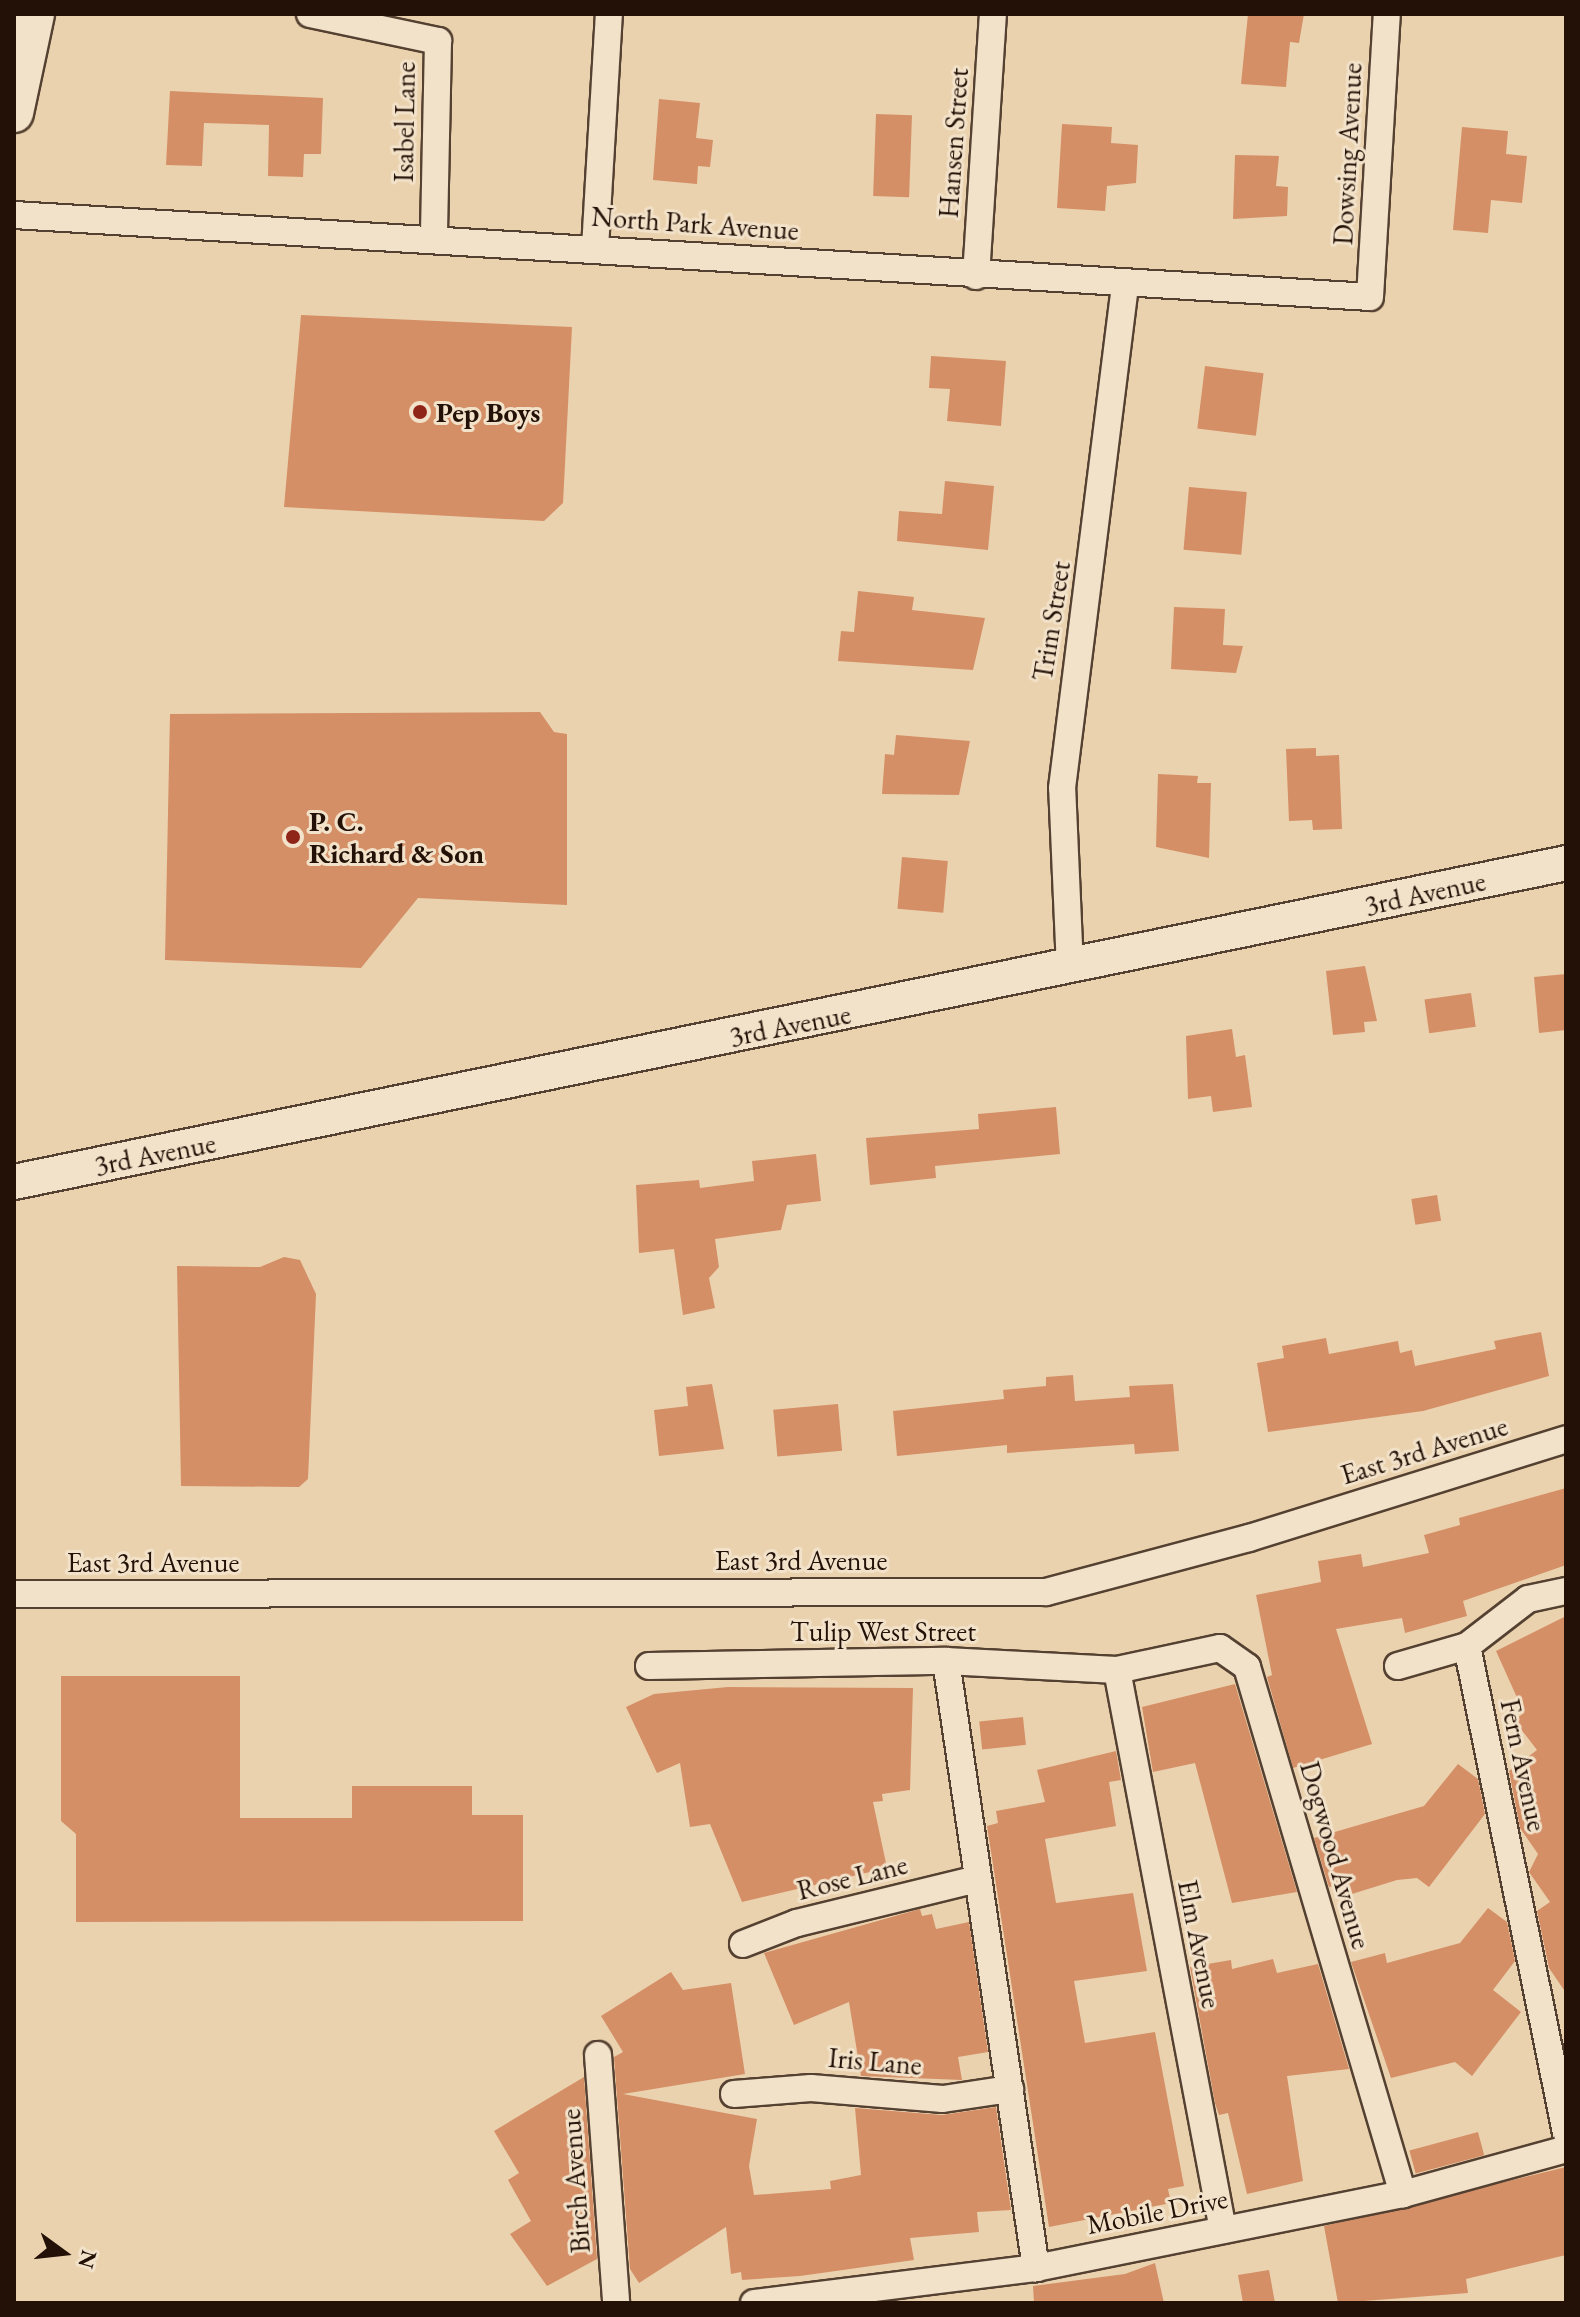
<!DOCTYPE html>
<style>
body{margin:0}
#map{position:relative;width:1580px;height:2317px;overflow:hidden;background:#ebd2ae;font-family:"EB Garamond",serif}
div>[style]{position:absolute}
.building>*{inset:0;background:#d48f67;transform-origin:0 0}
.roads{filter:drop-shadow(2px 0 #554131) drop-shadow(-2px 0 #554131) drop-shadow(0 2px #554131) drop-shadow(0 -2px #554131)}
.minor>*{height:26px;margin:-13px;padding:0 13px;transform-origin:13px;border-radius:13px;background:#f2e2ca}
.tertiary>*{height:34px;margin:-17px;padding:0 17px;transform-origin:17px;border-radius:17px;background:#f2e2ca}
.secondary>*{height:38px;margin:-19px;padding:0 19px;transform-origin:19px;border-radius:19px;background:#f2e2ca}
.dots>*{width:22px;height:22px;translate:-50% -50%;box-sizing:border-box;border:4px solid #f2e2ca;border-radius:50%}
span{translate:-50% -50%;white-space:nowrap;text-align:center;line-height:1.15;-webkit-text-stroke:6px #f2e2ca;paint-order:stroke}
.street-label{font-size:28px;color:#231107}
.poi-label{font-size:28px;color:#231107;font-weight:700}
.left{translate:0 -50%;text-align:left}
.frame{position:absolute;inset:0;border:16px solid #231107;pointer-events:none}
.north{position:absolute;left:24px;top:2213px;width:80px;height:80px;-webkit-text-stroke:6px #f2e2ca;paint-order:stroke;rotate:105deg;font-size:22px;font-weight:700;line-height:32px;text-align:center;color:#231107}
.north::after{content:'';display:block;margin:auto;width:28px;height:36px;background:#231107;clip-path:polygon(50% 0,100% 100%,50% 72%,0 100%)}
</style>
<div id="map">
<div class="building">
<i style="clip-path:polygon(1248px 14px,1304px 14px,1299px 43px,1290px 42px,1286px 87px,1241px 84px)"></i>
<i style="clip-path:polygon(170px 91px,323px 98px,321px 154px,304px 154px,303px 177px,268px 176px,269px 125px,204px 123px,202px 166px,166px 165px)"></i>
<i style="clip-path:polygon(659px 99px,700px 103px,696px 138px,713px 140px,710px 167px,698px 166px,697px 184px,653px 180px)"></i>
<i style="left:876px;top:114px;width:36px;height:82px;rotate:2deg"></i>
<i style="clip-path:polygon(1062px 124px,1112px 127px,1111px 143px,1138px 145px,1136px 183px,1107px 186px,1105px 211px,1057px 208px)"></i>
<i style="clip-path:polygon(1462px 127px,1508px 131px,1506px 154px,1527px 156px,1522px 203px,1491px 200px,1488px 233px,1453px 230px)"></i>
<i style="clip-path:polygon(1235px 155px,1279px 156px,1276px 186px,1288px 187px,1287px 216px,1233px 219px)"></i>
<i style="clip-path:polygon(301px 315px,572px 327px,563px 503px,544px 521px,284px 507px)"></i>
<i style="clip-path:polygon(931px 356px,1006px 361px,1001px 426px,947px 421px,950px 389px,929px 388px)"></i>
<i style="left:1205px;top:366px;width:59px;height:63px;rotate:7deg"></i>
<i style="clip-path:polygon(945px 481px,994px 486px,988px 550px,897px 541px,899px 511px,942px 514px)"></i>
<i style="left:1189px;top:487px;width:58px;height:63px;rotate:5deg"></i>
<i style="clip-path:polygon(858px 591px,914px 597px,912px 610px,985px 618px,973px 670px,838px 661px,841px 631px,854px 632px)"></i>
<i style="clip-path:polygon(1174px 607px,1225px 609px,1223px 645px,1243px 646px,1236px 673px,1171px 669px)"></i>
<i style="clip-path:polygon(540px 712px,554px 732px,567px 734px,567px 905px,418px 898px,361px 968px,165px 960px,170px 714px)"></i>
<i style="clip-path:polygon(896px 735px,970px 741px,959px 795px,882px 794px,885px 754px,894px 755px)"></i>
<i style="clip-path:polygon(1316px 748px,1316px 756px,1339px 755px,1342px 829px,1313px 830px,1312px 820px,1289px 821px,1286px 749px)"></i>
<i style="clip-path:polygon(1158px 774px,1198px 776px,1197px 783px,1211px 783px,1209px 858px,1156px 847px)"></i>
<i style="left:902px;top:857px;width:46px;height:52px;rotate:5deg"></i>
<i style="clip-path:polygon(1365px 966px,1377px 1021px,1364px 1022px,1365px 1032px,1333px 1035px,1326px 971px)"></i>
<i style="clip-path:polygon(1566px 974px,1566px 1030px,1539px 1033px,1534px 977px)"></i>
<i style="left:1471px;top:993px;width:34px;height:47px;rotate:82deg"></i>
<i style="clip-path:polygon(1232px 1029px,1236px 1057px,1245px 1055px,1252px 1107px,1213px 1112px,1211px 1096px,1188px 1099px,1186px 1036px)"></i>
<i style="clip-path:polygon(1056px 1107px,1060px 1154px,935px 1166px,936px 1178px,870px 1185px,866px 1138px,979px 1129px,978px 1114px)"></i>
<i style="clip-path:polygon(816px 1154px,821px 1201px,787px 1205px,781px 1230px,715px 1239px,719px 1267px,709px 1278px,715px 1308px,683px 1315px,674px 1249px,639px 1253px,636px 1185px,699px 1180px,700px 1188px,754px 1181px,752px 1161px)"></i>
<i style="left:1437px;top:1195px;width:26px;height:26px;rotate:81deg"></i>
<i style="clip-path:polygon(284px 1257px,300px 1260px,316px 1294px,308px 1479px,299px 1487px,181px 1486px,177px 1266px,260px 1267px)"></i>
<i style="clip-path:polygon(1541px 1332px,1549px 1376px,1423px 1411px,1268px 1432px,1257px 1363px,1284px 1358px,1282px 1346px,1326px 1338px,1329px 1354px,1398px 1341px,1400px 1353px,1412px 1350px,1415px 1366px,1496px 1349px,1494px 1341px)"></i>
<i style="clip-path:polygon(1073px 1375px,1075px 1401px,1130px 1397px,1129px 1386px,1173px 1384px,1179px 1451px,1135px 1454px,1134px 1444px,1007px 1453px,1007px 1445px,897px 1456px,893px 1411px,1004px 1399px,1003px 1390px,1046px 1386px,1046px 1377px)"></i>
<i style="clip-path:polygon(712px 1384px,724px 1449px,659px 1456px,654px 1410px,688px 1406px,686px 1387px)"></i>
<i style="left:838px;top:1404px;width:47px;height:65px;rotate:85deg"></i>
<i style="clip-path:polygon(1566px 1488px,1566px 1565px,1463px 1601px,1467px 1616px,1405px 1633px,1402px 1618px,1336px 1629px,1372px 1744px,1293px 1768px,1267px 1677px,1272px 1675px,1256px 1595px,1321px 1582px,1318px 1561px,1361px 1554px,1363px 1567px,1429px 1553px,1424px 1535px,1460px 1525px,1459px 1518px)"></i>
<i style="clip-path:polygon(1566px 1616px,1566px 1993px,1549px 1968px,1537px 1911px,1550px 1902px,1529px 1872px,1538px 1854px,1520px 1828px,1509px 1771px,1537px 1750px,1514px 1720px,1524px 1713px,1496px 1651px)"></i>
<i style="clip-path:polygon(61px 1676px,240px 1676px,240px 1818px,352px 1818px,352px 1786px,472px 1786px,472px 1815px,523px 1815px,523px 1921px,76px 1922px,76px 1834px,61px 1821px)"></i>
<i style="clip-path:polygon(1235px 1684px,1297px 1892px,1232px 1903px,1195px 1763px,1153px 1772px,1142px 1707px)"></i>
<i style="clip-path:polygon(728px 1687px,913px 1688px,910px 1790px,882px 1794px,883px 1801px,873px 1802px,887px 1868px,742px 1902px,710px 1824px,690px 1827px,680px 1763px,657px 1773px,626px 1707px,654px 1694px)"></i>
<i style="left:1023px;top:1717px;width:28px;height:44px;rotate:84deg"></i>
<i style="clip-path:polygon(1116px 1751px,1121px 1780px,1109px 1782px,1116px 1826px,1045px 1839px,1056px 1903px,1133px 1893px,1147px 1971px,1074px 1981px,1085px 2043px,1155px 2032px,1184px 2186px,1168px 2189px,1171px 2203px,1049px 2227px,987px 1826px,998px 1823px,996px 1811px,1045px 1802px,1037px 1770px)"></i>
<i style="clip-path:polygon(1458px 1764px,1478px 1779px,1485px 1814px,1429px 1887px,1417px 1878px,1397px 1880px,1339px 1898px,1335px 1886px,1329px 1887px,1314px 1838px,1424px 1806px)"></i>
<i style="clip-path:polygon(1488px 1908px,1507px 1922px,1515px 1961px,1493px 1990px,1521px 2012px,1472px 2076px,1455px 2062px,1391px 2078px,1351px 1962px,1385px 1953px,1387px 1963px,1460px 1943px)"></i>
<i style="clip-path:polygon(920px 1909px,922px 1916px,932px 1914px,936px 1929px,969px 1922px,988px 2052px,958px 2057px,962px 2080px,861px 2076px,849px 2002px,794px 2025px,764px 1953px)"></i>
<i style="clip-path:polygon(1273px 1959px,1277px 1973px,1318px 1964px,1349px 2069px,1287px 2076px,1303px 2181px,1247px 2194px,1228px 2113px,1219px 2115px,1215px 2103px,1190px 1967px,1231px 1960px,1232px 1969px)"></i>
<i style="clip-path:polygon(671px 1972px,683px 1990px,731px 1983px,745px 2074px,623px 2094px,757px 2119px,749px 2166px,754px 2195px,831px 2189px,830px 2181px,861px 2175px,855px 2108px,942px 2115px,996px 2107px,1011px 2210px,977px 2212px,979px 2232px,910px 2238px,914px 2260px,800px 2276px,742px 2280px,741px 2272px,731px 2274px,726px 2227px,639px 2283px,630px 2269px,614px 2057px,623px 2052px,601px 2016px)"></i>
<i style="clip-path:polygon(584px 2077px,597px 2259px,547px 2286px,510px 2234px,531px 2221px,508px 2180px,519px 2173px,494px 2131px)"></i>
<i style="left:1478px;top:2132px;width:24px;height:71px;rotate:75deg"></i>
<i style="clip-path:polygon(1566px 2167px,1566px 2255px,1466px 2279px,1468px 2293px,1338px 2303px,1324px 2226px)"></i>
<i style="clip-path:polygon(1155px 2263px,1164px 2303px,1034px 2303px,1033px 2286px,1125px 2274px)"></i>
<i style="clip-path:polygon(1269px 2270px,1275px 2303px,1243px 2303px,1238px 2275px)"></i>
</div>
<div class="roads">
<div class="minor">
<i style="left:310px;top:14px;width:131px;rotate:11.9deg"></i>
<i style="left:438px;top:41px;width:197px;rotate:91.2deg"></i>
<i style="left:14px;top:215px;width:1358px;rotate:3.46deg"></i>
<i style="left:1370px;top:297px;width:284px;rotate:-86.6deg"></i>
<i style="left:595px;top:248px;width:234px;rotate:-86.6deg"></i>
<i style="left:976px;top:276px;width:263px;rotate:-86.3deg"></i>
<i style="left:1070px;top:968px;width:180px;rotate:-92.5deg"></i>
<i style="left:1062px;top:788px;width:506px;rotate:-82.85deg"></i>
<i style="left:14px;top:1594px;width:1032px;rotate:-0.11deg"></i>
<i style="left:1046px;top:1592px;width:210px;rotate:-14.9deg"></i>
<i style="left:1249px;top:1538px;width:332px;rotate:-17.3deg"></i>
<i style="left:1467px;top:1646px;width:495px;rotate:78.5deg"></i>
<i style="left:946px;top:1661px;width:614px;rotate:81.57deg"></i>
<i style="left:649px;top:1666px;width:297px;rotate:-1deg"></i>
<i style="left:946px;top:1661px;width:171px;rotate:3deg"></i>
<i style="left:1117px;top:1670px;width:105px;rotate:-12.1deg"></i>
<i style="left:1220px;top:1648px;width:33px;rotate:35deg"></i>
<i style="left:1247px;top:1667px;width:550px;rotate:73.51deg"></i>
<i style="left:1398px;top:1666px;width:72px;rotate:-16.2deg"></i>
<i style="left:1467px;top:1646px;width:77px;rotate:-37.6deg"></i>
<i style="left:1528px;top:1599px;width:39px;rotate:-12deg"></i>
<i style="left:1117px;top:1670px;width:570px;rotate:79.28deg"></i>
<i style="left:743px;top:1944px;width:58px;rotate:-21.3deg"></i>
<i style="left:797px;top:1923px;width:186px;rotate:-13.7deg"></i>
<i style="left:598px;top:2055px;width:249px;rotate:85.8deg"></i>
<i style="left:734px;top:2094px;width:77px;rotate:-4.5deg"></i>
<i style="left:811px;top:2088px;width:132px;rotate:4.8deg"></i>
<i style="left:943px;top:2099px;width:68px;rotate:-8.5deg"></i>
<i style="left:754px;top:2303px;width:284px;rotate:-7.1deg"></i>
<i style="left:1036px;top:2268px;width:374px;rotate:-11.4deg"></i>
<i style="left:1403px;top:2194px;width:169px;rotate:-15.4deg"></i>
</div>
<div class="tertiary">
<i style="left:14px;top:1182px;width:1584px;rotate:-11.61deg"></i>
</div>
<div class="secondary">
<i style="left:14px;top:113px;width:101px;rotate:-78deg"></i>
</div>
</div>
<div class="dots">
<i style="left:420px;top:412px;background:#8f2418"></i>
<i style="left:293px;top:837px;background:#8f2418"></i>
</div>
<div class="street-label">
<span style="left:404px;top:122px;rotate:-89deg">Isabel Lane</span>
<span style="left:953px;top:143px;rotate:-86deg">Hansen Street</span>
<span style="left:1347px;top:154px;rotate:-87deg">Dowsing Avenue</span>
<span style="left:695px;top:223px;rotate:4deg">North Park Avenue</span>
<span style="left:1051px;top:621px;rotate:-81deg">Trim Street</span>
<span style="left:1425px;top:893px;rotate:-12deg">3rd Avenue</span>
<span style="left:790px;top:1025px;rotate:-11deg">3rd Avenue</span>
<span style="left:155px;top:1154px;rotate:-11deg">3rd Avenue</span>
<span style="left:1424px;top:1450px;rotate:-17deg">East 3rd Avenue</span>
<span style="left:801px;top:1560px">East 3rd Avenue</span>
<span style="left:153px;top:1562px">East 3rd Avenue</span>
<span style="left:883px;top:1631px">Tulip West Street</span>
<span style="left:1524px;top:1765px;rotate:78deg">Fern Avenue</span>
<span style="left:1336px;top:1855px;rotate:74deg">Dogwood Avenue</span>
<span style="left:852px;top:1877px;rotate:-14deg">Rose Lane</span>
<span style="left:1200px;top:1944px;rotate:79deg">Elm Avenue</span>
<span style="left:875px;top:2061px;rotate:5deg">Iris Lane</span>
<span style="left:575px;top:2181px;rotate:-94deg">Birch Avenue</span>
<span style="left:1157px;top:2211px;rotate:-11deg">Mobile Drive</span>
</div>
<div class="poi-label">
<span class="left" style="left:436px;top:412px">Pep Boys</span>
<span class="left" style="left:309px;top:837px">P. C.<br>Richard &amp; Son</span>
</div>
<div class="frame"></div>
<div class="north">N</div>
</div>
